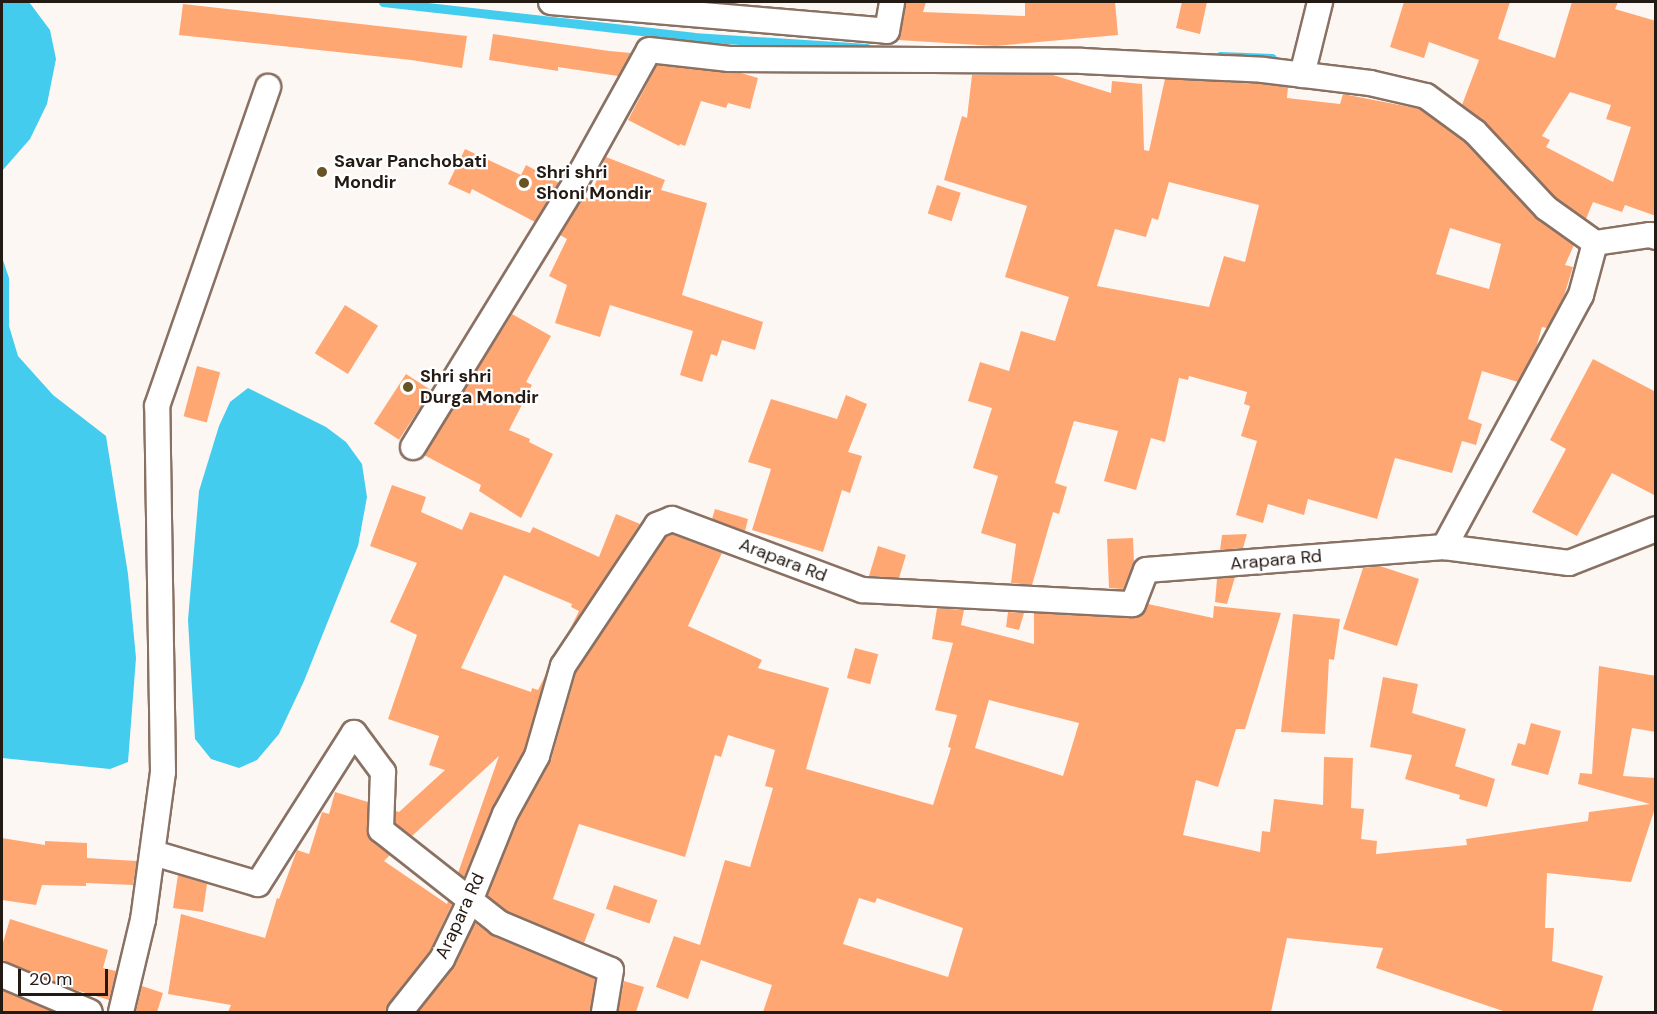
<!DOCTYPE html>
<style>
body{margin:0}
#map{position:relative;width:1657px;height:1014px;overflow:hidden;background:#fdf7f4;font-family:"DM Sans",sans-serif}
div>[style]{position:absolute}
.water>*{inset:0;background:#43ccee}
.stream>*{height:9px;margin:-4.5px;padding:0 4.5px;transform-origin:4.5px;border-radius:4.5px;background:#43ccee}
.building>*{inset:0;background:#ffa773;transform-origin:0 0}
.roads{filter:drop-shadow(2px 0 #897163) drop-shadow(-2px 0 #897163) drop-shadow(0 2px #897163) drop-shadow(0 -2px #897163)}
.minor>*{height:24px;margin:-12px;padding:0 12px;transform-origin:12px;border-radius:12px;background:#fff}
.dots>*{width:16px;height:16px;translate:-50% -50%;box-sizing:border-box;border:3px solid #fff;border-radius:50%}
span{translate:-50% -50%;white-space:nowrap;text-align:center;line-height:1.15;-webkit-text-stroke:4.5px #fff;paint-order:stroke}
.poi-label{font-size:18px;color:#241a14;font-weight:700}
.left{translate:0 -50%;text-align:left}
.street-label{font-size:18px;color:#241a14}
.frame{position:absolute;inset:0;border:3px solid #241a14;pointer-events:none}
.scale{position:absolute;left:18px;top:969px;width:90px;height:27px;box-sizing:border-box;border:3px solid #241a14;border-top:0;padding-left:8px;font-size:18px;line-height:21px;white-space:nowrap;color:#241a14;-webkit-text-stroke:4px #fff;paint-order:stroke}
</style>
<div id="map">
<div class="water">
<i style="clip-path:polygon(2px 2px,29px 2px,50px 30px,56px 59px,47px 104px,30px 139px,2px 171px)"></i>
<i style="clip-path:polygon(2px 257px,9px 278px,9px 326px,18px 356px,53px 395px,106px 436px,128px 574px,136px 658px,128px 762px,110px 769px,2px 758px)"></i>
<i style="clip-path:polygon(248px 388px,326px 427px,346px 442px,362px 464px,367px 497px,358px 546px,304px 681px,279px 734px,257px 760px,239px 768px,211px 759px,195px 739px,188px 620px,199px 491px,219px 426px,230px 402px)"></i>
</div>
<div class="stream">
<i style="left:383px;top:2px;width:312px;rotate:6.4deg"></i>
<i style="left:693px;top:37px;width:174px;rotate:3.6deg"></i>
<i style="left:1220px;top:56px;width:52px;rotate:2.2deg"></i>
</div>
<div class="building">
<i style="clip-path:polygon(906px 2px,926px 2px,923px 12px,1025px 16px,1025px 2px,1115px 2px,1118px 35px,995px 46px,898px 40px)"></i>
<i style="clip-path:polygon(1182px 2px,1207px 2px,1200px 34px,1176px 28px)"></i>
<i style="clip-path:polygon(evenodd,1404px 2px,1510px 2px,1498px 39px,1555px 58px,1572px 2px,1618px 2px,1615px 9px,1656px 21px,1656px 216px,1625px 205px,1622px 212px,1593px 202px,1586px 219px,1555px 197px,1485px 122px,1462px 105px,1479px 60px,1429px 42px,1424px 58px,1390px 47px,1404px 2px,1570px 92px,1611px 105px,1606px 119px,1631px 127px,1613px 182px,1546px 147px,1550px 140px,1542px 136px,1570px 92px)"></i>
<i style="clip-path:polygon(183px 4px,467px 36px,462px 68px,411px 60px,179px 35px)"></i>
<i style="clip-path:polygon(493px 34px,609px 51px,631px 53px,618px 76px,558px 67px,558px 71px,489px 60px)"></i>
<i style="clip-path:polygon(657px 65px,741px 73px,758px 78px,750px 109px,728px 103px,726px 108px,701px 101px,685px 146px,680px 144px,679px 146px,628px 120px)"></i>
<i style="clip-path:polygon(evenodd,972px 75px,1053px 75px,1111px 93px,1112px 81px,1142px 84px,1144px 150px,1149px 151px,1165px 79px,1262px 84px,1288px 87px,1287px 98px,1340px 104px,1343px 94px,1420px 109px,1466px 143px,1536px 218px,1574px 245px,1565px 265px,1573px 267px,1564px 296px,1547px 328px,1542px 327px,1536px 348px,1518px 382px,1482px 371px,1468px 419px,1482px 424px,1476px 445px,1462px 441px,1452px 473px,1395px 458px,1377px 519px,1308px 499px,1304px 515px,1268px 504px,1263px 523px,1236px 515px,1257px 441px,1241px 436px,1250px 406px,1244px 404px,1247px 392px,1189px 376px,1188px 380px,1179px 378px,1165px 442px,1151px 438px,1136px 490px,1104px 481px,1118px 431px,1074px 421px,1055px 483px,1067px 487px,1059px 514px,1053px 512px,1032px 585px,1011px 583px,1016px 544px,981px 533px,998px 476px,973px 468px,992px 408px,968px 401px,980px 362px,1009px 371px,1021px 331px,1055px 341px,1069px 297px,1005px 277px,1027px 206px,944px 180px,962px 116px,967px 118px,972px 75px,1169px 182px,1259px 205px,1245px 262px,1224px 256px,1209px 307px,1097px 286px,1115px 229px,1146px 237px,1152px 218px,1158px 220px,1169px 182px,972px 75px,1450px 228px,1501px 244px,1489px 289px,1436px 274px,1450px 228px)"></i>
<i style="clip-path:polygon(465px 149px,521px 175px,526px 165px,559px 183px,535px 222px,472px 189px,470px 194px,448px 184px)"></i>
<i style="clip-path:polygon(606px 157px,665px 180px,661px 190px,707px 203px,682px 295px,763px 322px,755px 350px,722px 340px,717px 356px,711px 354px,702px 382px,680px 375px,693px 331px,610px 305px,600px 337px,555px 323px,567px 285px,549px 276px,567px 239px,560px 235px,584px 196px,589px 199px)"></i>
<i style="left:937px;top:185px;width:25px;height:30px;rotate:18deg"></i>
<i style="left:345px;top:305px;width:39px;height:57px;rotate:32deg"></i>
<i style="clip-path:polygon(512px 314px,551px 336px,526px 382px,532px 385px,509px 430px,530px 439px,529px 442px,553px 454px,521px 518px,479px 491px,481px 485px,424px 455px)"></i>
<i style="clip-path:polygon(1593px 359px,1656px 392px,1656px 496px,1612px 473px,1577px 536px,1532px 512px,1566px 449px,1550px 440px)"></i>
<i style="left:197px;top:366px;width:24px;height:52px;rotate:15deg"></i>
<i style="left:406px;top:374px;width:30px;height:59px;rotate:33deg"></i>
<i style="clip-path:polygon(846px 395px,867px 404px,848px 452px,862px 456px,850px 493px,842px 490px,823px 552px,752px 530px,771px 469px,748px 462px,771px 399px,837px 419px)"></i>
<i style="clip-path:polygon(392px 485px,426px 497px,421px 512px,462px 530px,470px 512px,530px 533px,533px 527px,599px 557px,616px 514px,640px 524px,567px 635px,579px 611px,571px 607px,572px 604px,504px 575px,461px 668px,531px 692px,532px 688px,538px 690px,546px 674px,524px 751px,492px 809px,464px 877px,458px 873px,499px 756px,412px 836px,395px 823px,396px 811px,399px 812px,445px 770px,429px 765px,439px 736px,388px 719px,417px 635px,390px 622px,417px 563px,370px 546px)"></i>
<i style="clip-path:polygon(715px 509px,748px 519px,745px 531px,712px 519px)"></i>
<i style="clip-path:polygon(evenodd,672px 534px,722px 553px,688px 626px,762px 660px,758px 668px,829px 688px,806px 769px,933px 805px,951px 748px,948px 747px,957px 715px,935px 710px,953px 643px,932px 639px,937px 608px,964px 610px,961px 625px,1034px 644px,1034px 613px,1132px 618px,1141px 615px,1148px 604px,1213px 618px,1214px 606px,1281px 613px,1245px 729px,1236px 729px,1218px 787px,1196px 780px,1183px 835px,1260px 852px,1262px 831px,1270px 832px,1274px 799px,1323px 805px,1324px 757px,1353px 758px,1351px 808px,1364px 809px,1361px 839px,1377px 841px,1376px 854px,1467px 845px,1466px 839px,1588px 821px,1589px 812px,1650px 804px,1578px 784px,1580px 773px,1592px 774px,1599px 666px,1656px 676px,1656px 732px,1632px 728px,1623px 776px,1656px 778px,1656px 805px,1631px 882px,1547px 873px,1545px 928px,1554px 928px,1552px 961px,1603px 976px,1592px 1012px,1506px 1012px,1376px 968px,1383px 948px,1287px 938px,1271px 1012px,763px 1012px,772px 985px,701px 960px,688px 999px,656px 987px,674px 936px,700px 945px,725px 860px,750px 867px,773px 788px,765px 786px,775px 750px,728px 735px,721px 757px,715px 755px,685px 857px,579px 824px,553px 899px,595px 914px,584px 943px,506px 911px,487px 896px,518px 820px,551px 760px,576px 672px,666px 537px,672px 534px,989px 700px,1079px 723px,1063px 776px,975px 748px,989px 700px,672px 534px,859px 898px,875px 903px,877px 898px,963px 928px,948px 977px,843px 944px,859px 898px)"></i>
<i style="clip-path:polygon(1247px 534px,1243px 548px,1220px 550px,1222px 535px)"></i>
<i style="clip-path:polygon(1133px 538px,1134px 563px,1123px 589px,1109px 588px,1107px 539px)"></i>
<i style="clip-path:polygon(878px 546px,906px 555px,899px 578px,869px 576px)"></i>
<i style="clip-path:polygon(1380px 566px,1419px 579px,1397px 646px,1343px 629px,1363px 568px)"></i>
<i style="clip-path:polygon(1235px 577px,1227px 604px,1215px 602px,1217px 579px)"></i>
<i style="clip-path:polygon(1008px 612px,1024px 613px,1019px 630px,1006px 627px)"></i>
<i style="clip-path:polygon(1293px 614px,1340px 619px,1334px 660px,1329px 659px,1325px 734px,1281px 732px)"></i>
<i style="left:855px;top:648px;width:24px;height:31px;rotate:15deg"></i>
<i style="clip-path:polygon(1383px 677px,1418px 684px,1412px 713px,1466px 729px,1455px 766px,1495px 779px,1487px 807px,1459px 799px,1460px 795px,1405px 779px,1412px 755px,1370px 747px)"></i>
<i style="clip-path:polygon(1531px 723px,1561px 731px,1548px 775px,1511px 765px,1518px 743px,1525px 745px)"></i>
<i style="clip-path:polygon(335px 792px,368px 802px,368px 836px,390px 855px,384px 861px,447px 904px,448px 901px,452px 904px,430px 951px,389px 1003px,386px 1012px,228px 1012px,231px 1005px,168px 994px,181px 914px,265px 938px,277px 898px,279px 899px,297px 850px,309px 854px,322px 812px,329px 814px)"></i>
<i style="clip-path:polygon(2px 838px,45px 845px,45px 841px,87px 843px,87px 858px,137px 861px,133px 885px,86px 883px,86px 886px,42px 885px,36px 905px,2px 900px)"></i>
<i style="clip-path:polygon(178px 875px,207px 884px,203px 912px,173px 908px)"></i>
<i style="left:614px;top:885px;width:46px;height:25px;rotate:19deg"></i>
<i style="clip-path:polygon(10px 919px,108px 950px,103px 968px,116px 971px,109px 1000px,69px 988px,2px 961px,2px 946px)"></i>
<i style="clip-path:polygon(475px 923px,493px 936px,595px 979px,590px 1012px,418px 1012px,453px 968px)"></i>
<i style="clip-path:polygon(624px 981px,644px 987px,636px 1012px,618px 1012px)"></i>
<i style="clip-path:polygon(142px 986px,163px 993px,157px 1012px,136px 1012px)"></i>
<i style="clip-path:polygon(2px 990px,54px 1012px,2px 1012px)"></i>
</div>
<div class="roads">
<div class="minor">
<i style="left:551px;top:2px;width:337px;rotate:4.9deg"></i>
<i style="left:887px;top:31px;width:29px;rotate:-80deg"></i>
<i style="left:1302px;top:75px;width:75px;rotate:-76.1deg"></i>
<i style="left:1595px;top:243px;width:56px;rotate:-8.3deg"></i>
<i style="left:1650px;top:235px;width:6px;rotate:18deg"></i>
<i style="left:413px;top:447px;width:299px;rotate:-58.4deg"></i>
<i style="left:570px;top:192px;width:162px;rotate:-60.9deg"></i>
<i style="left:649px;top:50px;width:81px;rotate:6.4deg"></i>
<i style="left:729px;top:59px;width:353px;rotate:0.3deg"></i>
<i style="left:1082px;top:61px;width:181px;rotate:2.8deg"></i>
<i style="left:1263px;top:70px;width:108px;rotate:6.9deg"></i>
<i style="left:1370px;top:83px;width:57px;rotate:13.1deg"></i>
<i style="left:1426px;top:96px;width:61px;rotate:36.3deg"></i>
<i style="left:1475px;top:132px;width:104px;rotate:46.9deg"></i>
<i style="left:1546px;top:208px;width:60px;rotate:35.5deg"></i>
<i style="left:1595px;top:243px;width:54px;rotate:105.1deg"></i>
<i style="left:1581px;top:295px;width:287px;rotate:118.5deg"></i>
<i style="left:153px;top:853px;width:109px;rotate:16.4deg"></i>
<i style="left:258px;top:884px;width:179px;rotate:-57.6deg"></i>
<i style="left:354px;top:733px;width:49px;rotate:53.4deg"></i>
<i style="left:383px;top:772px;width:58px;rotate:92deg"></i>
<i style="left:381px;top:830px;width:150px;rotate:38.2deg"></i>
<i style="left:499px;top:923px;width:121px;rotate:22.8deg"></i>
<i style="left:611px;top:970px;width:43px;rotate:99.5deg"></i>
<i style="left:2px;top:975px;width:95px;rotate:22.8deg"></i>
<i style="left:121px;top:1012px;width:95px;rotate:-76.6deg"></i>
<i style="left:143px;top:920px;width:149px;rotate:-82.3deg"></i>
<i style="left:163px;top:772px;width:366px;rotate:-90.9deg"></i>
<i style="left:157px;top:406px;width:338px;rotate:-70.8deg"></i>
<i style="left:400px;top:1012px;width:68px;rotate:-51.6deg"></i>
<i style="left:442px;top:959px;width:64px;rotate:-64.2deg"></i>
<i style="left:470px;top:901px;width:94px;rotate:-68.1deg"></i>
<i style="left:505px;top:814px;width:66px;rotate:-61.1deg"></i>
<i style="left:537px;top:756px;width:94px;rotate:-73.9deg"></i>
<i style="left:563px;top:666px;width:169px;rotate:-56.3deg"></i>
<i style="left:657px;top:525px;width:16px;rotate:-22deg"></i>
<i style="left:672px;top:519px;width:203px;rotate:20.5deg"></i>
<i style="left:862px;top:590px;width:271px;rotate:3deg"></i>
<i style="left:1133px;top:604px;width:36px;rotate:-69deg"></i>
<i style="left:1146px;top:570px;width:299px;rotate:-4.4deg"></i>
<i style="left:1444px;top:547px;width:126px;rotate:7.3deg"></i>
<i style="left:1569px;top:563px;width:93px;rotate:-21.3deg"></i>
</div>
</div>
<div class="dots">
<i style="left:322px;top:172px;background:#685322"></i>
<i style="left:524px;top:183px;background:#685322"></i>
<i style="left:408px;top:387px;background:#685322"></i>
</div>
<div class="poi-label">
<span class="left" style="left:334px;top:172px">Savar Panchobati<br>Mondir</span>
<span class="left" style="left:536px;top:183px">Shri shri<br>Shoni Mondir</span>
<span class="left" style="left:420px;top:387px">Shri shri<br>Durga Mondir</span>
</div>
<div class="street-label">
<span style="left:783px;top:560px;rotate:21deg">Arapara Rd</span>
<span style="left:1276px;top:560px;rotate:-5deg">Arapara Rd</span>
<span style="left:460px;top:916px;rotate:-65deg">Arapara Rd</span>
</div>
<div class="frame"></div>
<div class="scale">20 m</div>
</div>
